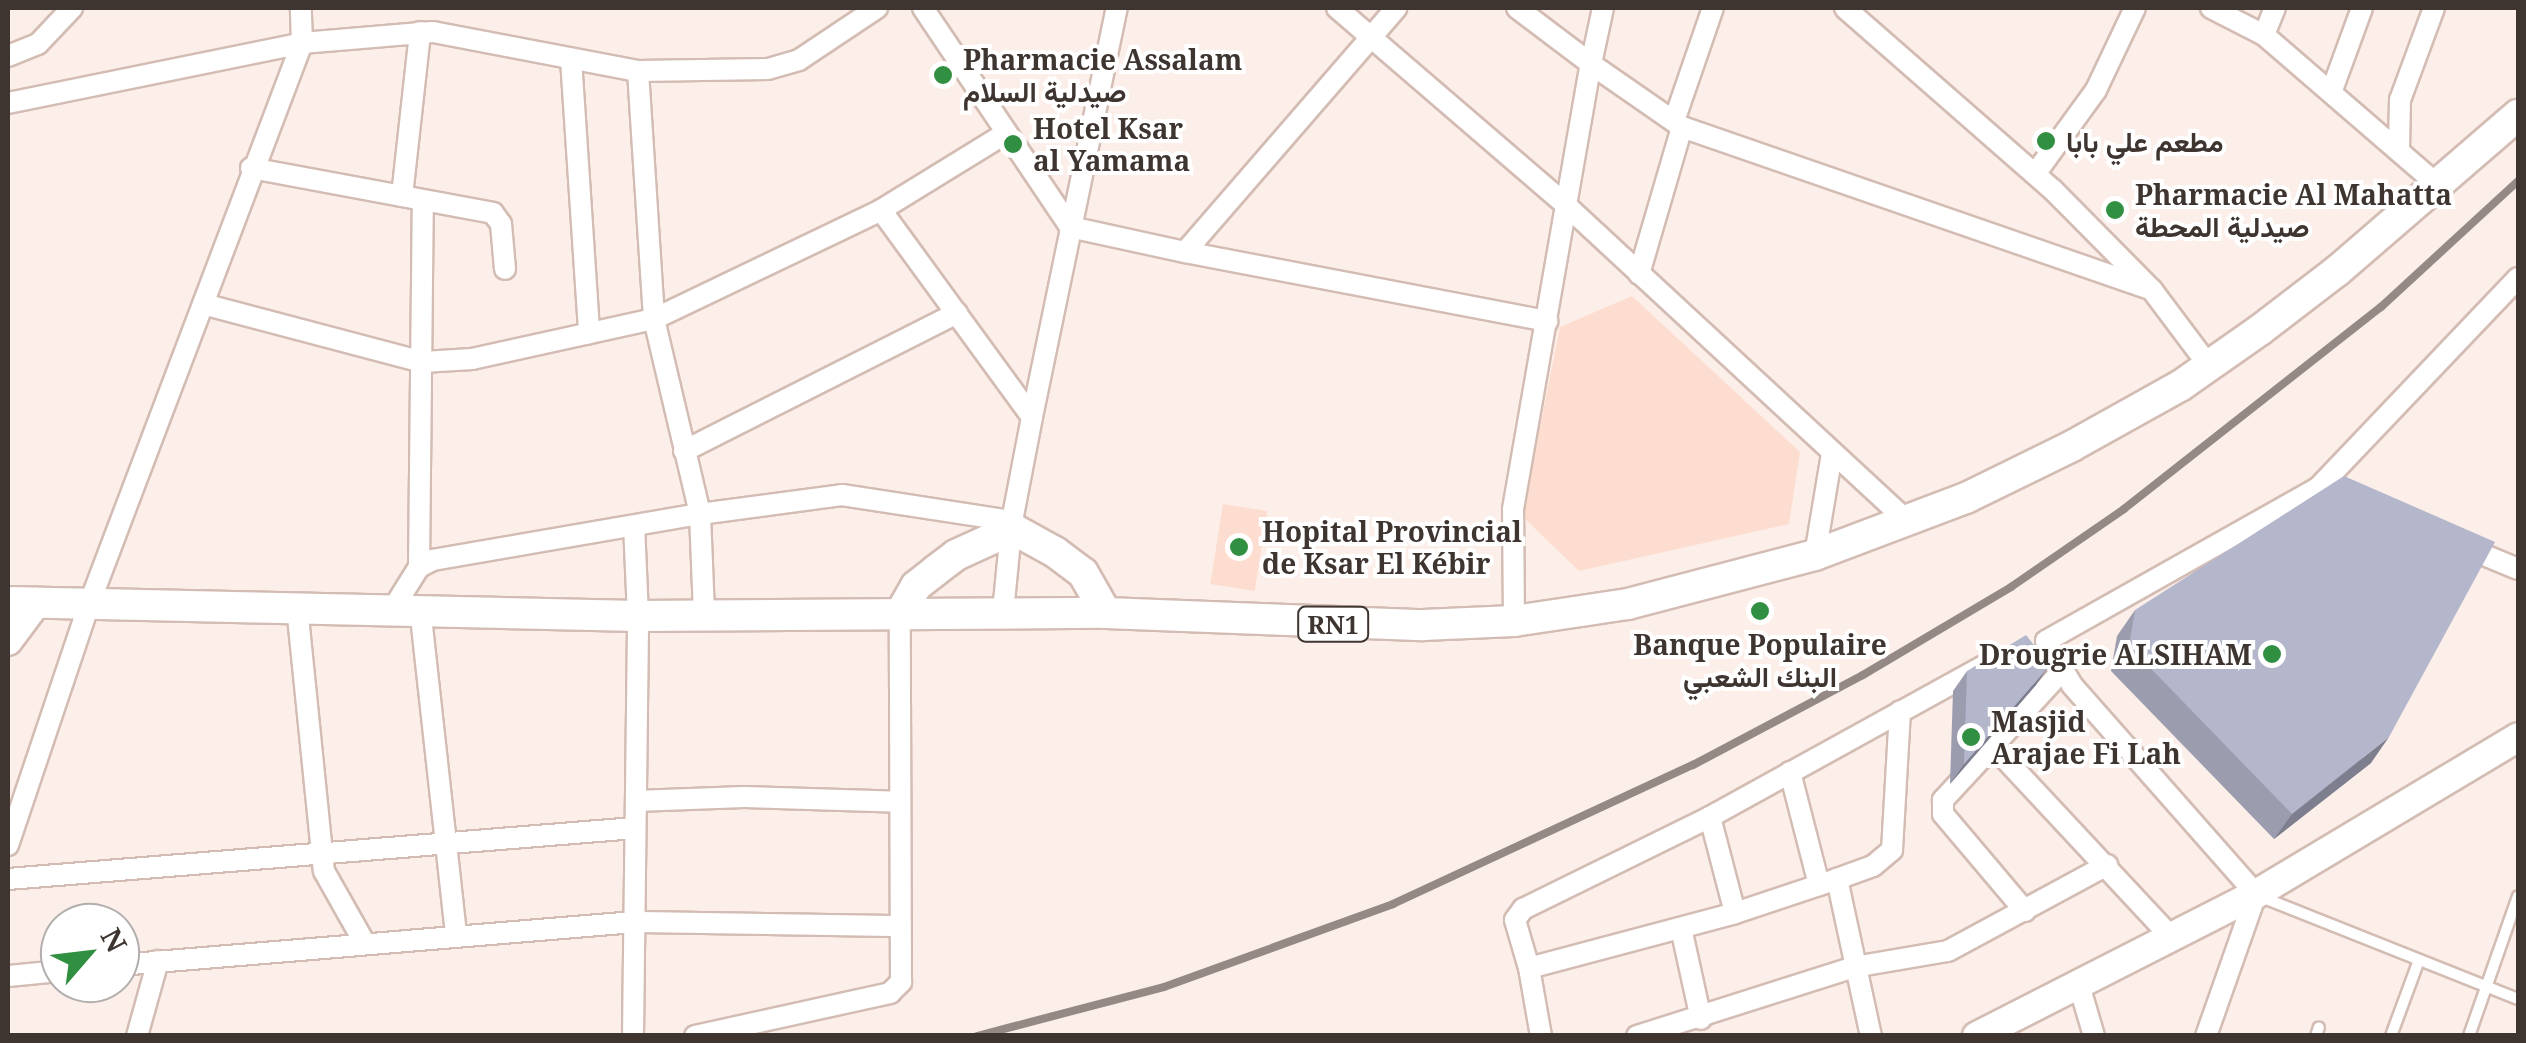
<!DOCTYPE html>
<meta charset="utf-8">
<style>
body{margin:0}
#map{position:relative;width:2526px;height:1043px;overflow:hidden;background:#fceee8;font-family:"Noto Serif",Vazirmatn,serif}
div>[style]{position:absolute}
.built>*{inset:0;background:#fdddd0;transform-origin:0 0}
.roads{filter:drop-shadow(2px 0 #d3bcb3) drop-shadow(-2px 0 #d3bcb3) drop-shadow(0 2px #d3bcb3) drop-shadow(0 -2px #d3bcb3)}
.lane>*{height:10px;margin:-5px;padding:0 5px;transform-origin:5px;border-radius:5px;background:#fff}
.street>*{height:20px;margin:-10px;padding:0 10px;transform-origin:10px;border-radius:10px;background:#fff}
.secondary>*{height:28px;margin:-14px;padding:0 14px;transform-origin:14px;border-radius:14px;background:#fff}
.primary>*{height:30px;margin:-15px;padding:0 15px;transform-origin:15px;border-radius:15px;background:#fff}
.rail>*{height:8px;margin:-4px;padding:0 4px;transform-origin:4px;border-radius:4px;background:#948984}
.wall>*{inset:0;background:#9b9daf}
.shaded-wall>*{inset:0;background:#7e7f8e}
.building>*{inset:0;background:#b4b6cb}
.dots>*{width:28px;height:28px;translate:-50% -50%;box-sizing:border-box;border:5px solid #fff;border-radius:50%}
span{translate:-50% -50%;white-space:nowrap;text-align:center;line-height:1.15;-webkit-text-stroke:8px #fff;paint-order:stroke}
.shield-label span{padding:2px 8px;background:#fff;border:2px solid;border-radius:8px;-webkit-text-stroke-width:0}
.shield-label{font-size:25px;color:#3e3531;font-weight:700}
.poi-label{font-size:28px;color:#3e3531;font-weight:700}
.left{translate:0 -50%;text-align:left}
.right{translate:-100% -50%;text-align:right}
.frame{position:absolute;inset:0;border:10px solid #3e3531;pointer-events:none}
.north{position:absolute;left:40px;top:903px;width:100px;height:100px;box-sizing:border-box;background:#fff;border:2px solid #b2aead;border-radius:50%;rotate:62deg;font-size:28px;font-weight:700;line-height:40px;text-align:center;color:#3e3531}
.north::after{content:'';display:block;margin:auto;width:35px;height:45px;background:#318f41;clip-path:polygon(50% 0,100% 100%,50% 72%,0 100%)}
</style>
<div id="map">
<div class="built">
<i style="clip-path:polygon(1632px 296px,1800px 452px,1789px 524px,1579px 571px,1522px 516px,1560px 327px)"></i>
<i style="left:1223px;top:504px;width:45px;height:81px;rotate:9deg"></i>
</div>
<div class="roads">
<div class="lane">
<i style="left:2259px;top:896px;width:279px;rotate:21.7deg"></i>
<i style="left:2316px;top:1036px;width:9px;rotate:-72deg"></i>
<i style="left:2391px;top:1036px;width:81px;rotate:-69.8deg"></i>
<i style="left:2469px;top:1036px;width:148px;rotate:-70.7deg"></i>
</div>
<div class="street">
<i style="left:923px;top:8px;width:264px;rotate:56.1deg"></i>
<i style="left:1070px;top:227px;width:118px;rotate:12.3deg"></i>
<i style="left:1185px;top:252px;width:323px;rotate:-49.1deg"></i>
<i style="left:1337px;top:8px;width:305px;rotate:40.7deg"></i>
<i style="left:1568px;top:207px;width:462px;rotate:42.8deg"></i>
<i style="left:1517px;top:8px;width:93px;rotate:37.1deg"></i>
<i style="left:1591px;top:64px;width:57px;rotate:-77.9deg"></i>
<i style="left:1845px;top:8px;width:276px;rotate:41.2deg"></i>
<i style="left:2053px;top:190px;width:141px;rotate:45.3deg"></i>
<i style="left:2152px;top:290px;width:95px;rotate:53.1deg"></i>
<i style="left:2211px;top:8px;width:59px;rotate:27deg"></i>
<i style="left:2264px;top:35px;width:230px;rotate:40.8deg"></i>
<i style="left:2264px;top:35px;width:29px;rotate:-68deg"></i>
<i style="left:8px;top:56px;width:32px;rotate:-22deg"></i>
<i style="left:38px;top:44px;width:50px;rotate:-46.6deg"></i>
<i style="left:571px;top:59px;width:275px;rotate:86.2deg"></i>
<i style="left:638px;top:71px;width:249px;rotate:86.3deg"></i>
<i style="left:654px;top:319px;width:200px;rotate:76.7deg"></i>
<i style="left:700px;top:514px;width:100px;rotate:87.7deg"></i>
<i style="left:2332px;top:90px;width:87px;rotate:-69.9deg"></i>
<i style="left:8px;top:103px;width:300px;rotate:-11.5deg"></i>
<i style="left:302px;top:43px;width:131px;rotate:-4.8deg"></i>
<i style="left:433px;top:32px;width:209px;rotate:10.8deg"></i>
<i style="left:638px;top:71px;width:130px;rotate:-0.9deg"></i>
<i style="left:768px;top:69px;width:32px;rotate:-16deg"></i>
<i style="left:799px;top:60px;width:94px;rotate:-33.7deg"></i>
<i style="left:1674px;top:121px;width:120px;rotate:-71deg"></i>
<i style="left:1682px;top:127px;width:493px;rotate:19.1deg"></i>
<i style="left:2399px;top:150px;width:50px;rotate:-88.9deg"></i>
<i style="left:2400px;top:100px;width:98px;rotate:-69.7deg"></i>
<i style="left:251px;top:168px;width:246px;rotate:10.5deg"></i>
<i style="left:493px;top:213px;width:14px;rotate:54deg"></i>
<i style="left:501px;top:224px;width:45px;rotate:84.9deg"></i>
<i style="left:2035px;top:174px;width:104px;rotate:-54deg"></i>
<i style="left:2096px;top:90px;width:91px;rotate:-64.6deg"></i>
<i style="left:402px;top:196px;width:165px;rotate:-83.7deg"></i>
<i style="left:881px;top:210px;width:256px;rotate:53.9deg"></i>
<i style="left:1185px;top:252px;width:369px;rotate:10.8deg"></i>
<i style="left:203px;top:304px;width:228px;rotate:14.8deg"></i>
<i style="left:423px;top:362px;width:49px;rotate:-3.5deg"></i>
<i style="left:472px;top:359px;width:186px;rotate:-12.4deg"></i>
<i style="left:654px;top:319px;width:252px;rotate:-25.6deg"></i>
<i style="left:881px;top:210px;width:147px;rotate:-31.6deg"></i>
<i style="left:684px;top:451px;width:306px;rotate:-26.8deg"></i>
<i style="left:2465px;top:547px;width:57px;rotate:22.5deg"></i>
<i style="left:1815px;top:555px;width:103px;rotate:-80.5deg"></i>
<i style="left:419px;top:567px;width:366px;rotate:-89.4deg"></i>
<i style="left:297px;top:607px;width:265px;rotate:84.2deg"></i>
<i style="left:324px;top:871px;width:81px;rotate:60.6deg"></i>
<i style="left:394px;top:607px;width:47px;rotate:-58deg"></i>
<i style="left:419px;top:567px;width:16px;rotate:-27deg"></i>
<i style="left:433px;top:560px;width:271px;rotate:-9.8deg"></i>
<i style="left:700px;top:514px;width:143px;rotate:-7.6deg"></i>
<i style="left:842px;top:495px;width:172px;rotate:8.7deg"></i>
<i style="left:420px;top:608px;width:329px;rotate:83.7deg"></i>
<i style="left:1003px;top:612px;width:91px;rotate:-84.4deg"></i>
<i style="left:1012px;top:521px;width:106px;rotate:-79.1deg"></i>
<i style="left:1032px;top:417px;width:418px;rotate:-78.3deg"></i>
<i style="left:1514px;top:621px;width:112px;rotate:-90.5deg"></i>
<i style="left:1513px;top:509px;width:452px;rotate:-80.1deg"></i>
<i style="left:1591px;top:64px;width:111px;rotate:34.7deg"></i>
<i style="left:1682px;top:127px;width:153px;rotate:106.3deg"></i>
<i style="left:2062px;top:671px;width:102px;rotate:132.6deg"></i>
<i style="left:1993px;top:746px;width:261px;rotate:47deg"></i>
<i style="left:1993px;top:746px;width:74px;rotate:132.8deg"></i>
<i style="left:1943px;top:800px;width:14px;rotate:90deg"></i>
<i style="left:1943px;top:814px;width:127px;rotate:49.8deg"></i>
<i style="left:1790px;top:772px;width:117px;rotate:75.6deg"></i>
<i style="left:636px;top:801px;width:108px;rotate:-2.1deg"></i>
<i style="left:744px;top:797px;width:155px;rotate:1.8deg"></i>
<i style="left:1710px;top:817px;width:99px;rotate:75.4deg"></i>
<i style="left:8px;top:845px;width:256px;rotate:-71.4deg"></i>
<i style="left:90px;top:602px;width:598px;rotate:-69.23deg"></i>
<i style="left:302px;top:43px;width:35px;rotate:-92deg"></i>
<i style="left:8px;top:879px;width:629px;rotate:-4.65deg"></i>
<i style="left:1837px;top:879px;width:38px;rotate:-20deg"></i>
<i style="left:1873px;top:866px;width:25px;rotate:-40deg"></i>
<i style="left:1892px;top:850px;width:139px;rotate:-86.7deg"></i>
<i style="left:1681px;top:928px;width:93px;rotate:77.6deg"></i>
<i style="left:120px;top:965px;width:516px;rotate:-4.78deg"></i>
<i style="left:634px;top:922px;width:264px;rotate:0.9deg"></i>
<i style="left:1529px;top:968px;width:50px;rotate:-106.3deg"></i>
<i style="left:1515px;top:920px;width:14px;rotate:-54deg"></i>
<i style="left:1523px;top:909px;width:208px;rotate:-26.2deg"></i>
<i style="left:1710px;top:817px;width:313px;rotate:-28.9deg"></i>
<i style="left:8px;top:976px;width:52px;rotate:-5.5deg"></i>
<i style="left:2079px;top:985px;width:53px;rotate:73.6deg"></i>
<i style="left:137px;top:1036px;width:78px;rotate:-74.4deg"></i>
<i style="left:633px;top:1036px;width:420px;rotate:-89.3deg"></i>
<i style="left:638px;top:616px;width:90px;rotate:-92.5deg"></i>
<i style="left:695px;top:1036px;width:200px;rotate:-12.4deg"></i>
<i style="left:890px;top:993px;width:16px;rotate:-45deg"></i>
<i style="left:901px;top:982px;width:368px;rotate:-90.2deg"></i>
<i style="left:1541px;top:1036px;width:69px;rotate:-100deg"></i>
<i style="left:1529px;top:968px;width:213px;rotate:-14.9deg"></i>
<i style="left:1735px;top:913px;width:108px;rotate:-18.4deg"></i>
<i style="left:1837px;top:879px;width:161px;rotate:77.8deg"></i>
<i style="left:1637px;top:1036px;width:228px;rotate:-17.6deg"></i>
<i style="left:1854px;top:967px;width:95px;rotate:-9.7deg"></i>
<i style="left:1948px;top:951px;width:181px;rotate:-28.4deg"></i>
<i style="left:2206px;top:1036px;width:151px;rotate:-70.6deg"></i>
<i style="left:2256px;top:894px;width:278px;rotate:-131.4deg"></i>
<i style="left:2072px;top:685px;width:51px;rotate:-120.6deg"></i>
<i style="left:2046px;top:641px;width:312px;rotate:-29.4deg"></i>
<i style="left:2318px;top:488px;width:290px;rotate:-46.4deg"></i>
</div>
<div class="secondary">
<i style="left:8px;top:641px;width:49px;rotate:-53.4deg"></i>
<i style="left:1977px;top:1036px;width:313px;rotate:-27deg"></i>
<i style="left:2256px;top:894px;width:305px;rotate:-30.9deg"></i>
</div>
<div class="primary">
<i style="left:8px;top:602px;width:630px;rotate:1.27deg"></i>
<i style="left:638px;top:616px;width:468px;rotate:-0.4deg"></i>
<i style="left:1106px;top:613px;width:317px;rotate:2.2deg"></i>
<i style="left:1423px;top:625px;width:91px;rotate:-2.5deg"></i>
<i style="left:1514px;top:621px;width:115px;rotate:-8.5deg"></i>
<i style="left:1628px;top:604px;width:193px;rotate:-14.7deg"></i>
<i style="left:1815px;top:555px;width:161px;rotate:-20.7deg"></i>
<i style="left:1966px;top:498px;width:118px;rotate:-26.1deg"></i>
<i style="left:2072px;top:446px;width:124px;rotate:-29.1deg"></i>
<i style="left:2180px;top:386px;width:98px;rotate:-35deg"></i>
<i style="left:2260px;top:330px;width:97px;rotate:-37.5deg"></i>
<i style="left:2337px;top:271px;width:239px;rotate:-40.8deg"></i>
<i style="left:900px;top:614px;width:32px;rotate:-60deg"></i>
<i style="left:916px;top:586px;width:24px;rotate:-38deg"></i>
<i style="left:935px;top:571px;width:26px;rotate:-37deg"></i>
<i style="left:956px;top:555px;width:63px;rotate:-24.5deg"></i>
<i style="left:1013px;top:529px;width:48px;rotate:28.7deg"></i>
<i style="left:1055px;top:552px;width:35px;rotate:37deg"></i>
<i style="left:1083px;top:573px;width:46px;rotate:60.1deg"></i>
</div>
</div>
<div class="rail">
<i style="left:977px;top:1036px;width:193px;rotate:-14.7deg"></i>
<i style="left:1164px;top:987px;width:244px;rotate:-19.9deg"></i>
<i style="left:1393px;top:904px;width:331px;rotate:-24.9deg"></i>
<i style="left:1693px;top:765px;width:192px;rotate:-27.9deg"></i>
<i style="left:1863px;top:675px;width:172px;rotate:-30.7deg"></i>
<i style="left:2011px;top:587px;width:137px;rotate:-34.6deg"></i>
<i style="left:2124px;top:509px;width:327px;rotate:-38.2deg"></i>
<i style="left:2381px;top:307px;width:186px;rotate:-42.6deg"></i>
</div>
<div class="wall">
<i style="clip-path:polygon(2135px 610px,2371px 763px,2274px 839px,2111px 671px,2117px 636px)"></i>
<i style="clip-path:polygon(1967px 671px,2036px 685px,1950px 784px,1953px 691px)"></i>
</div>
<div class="shaded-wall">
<i style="clip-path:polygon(2050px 665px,2036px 685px,1950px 784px,1964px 764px)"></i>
<i style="clip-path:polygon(2389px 737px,2371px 763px,2274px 839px,2292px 814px)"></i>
</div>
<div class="building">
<i style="clip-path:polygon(2344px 476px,2495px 542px,2389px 737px,2292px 814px,2129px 646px,2135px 610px)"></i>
<i style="clip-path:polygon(2026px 635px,2050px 665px,1964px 764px,1967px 671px)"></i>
</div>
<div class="dots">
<i style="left:943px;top:75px;background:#318f41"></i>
<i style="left:2046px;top:141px;background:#318f41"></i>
<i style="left:1013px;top:144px;background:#318f41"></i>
<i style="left:2115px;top:210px;background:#318f41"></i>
<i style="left:1239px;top:547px;background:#318f41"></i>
<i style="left:1760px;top:611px;background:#318f41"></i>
<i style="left:2272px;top:654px;background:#318f41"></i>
<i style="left:1971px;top:737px;background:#318f41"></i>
</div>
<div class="shield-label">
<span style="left:1333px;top:624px">RN1</span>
</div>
<div class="poi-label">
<span class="left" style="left:963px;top:75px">Pharmacie Assalam<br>صيدلية السلام</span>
<span class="left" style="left:1033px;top:144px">Hotel Ksar<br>al Yamama</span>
<span class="left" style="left:2066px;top:141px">مطعم علي بابا</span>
<span class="left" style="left:2135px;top:210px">Pharmacie Al Mahatta<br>صيدلية المحطة</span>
<span class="left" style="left:1262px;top:547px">Hopital Provincial<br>de Ksar El Kébir</span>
<span style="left:1760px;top:660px">Banque Populaire<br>البنك الشعبي</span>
<span class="right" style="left:2252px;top:654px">Drougrie ALSIHAM</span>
<span class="left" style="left:1991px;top:737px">Masjid<br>Arajae Fi Lah</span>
</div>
<div class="frame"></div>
<div class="north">N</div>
</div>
